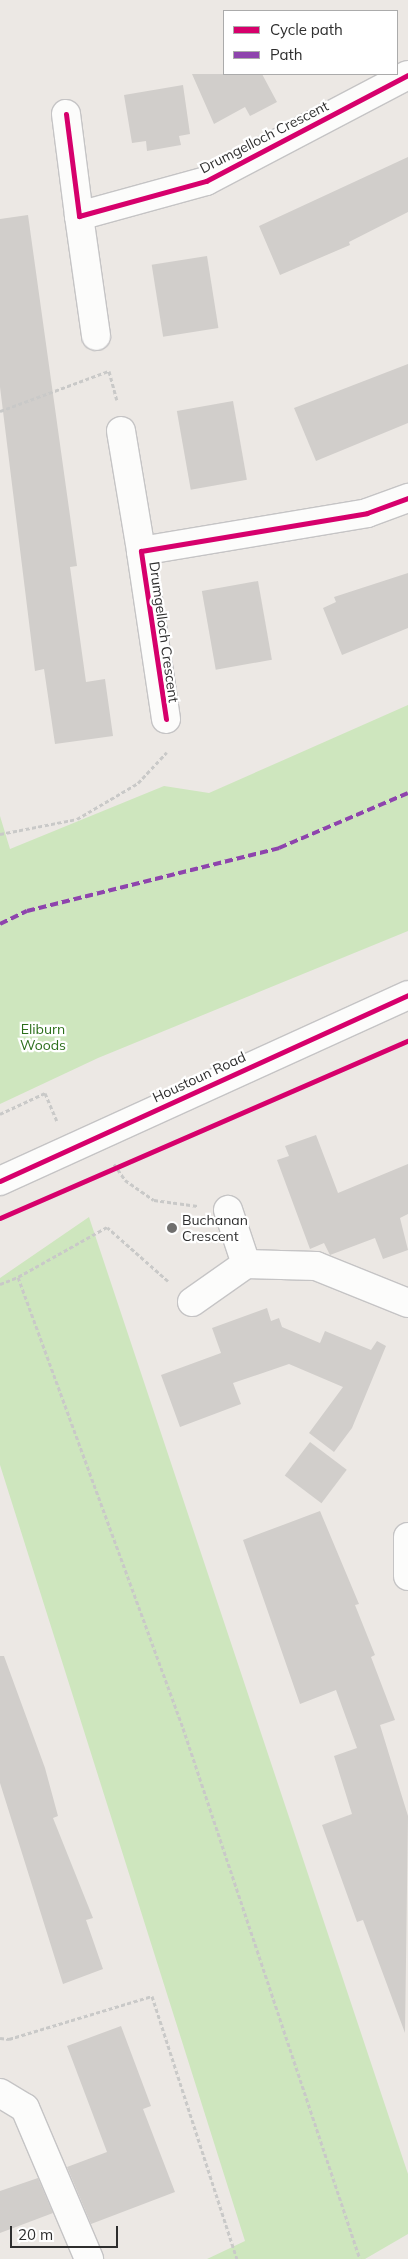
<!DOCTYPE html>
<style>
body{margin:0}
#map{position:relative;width:408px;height:2259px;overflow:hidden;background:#ece8e4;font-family:Mulish,sans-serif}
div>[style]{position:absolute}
.green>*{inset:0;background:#cee6be}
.building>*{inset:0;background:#d1cecb;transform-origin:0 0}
.path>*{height:3px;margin-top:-1.5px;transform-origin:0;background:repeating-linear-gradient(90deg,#c9c9c8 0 4px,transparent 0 6.5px)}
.roads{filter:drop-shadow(1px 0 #c5c4c5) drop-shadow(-1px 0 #c5c4c5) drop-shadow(0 1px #c5c4c5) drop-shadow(0 -1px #c5c4c5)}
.minor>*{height:28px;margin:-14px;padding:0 14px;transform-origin:14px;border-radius:14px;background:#fcfcfb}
.quiet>*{height:4px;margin-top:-2px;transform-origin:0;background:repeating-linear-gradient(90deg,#8e44ad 0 8px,transparent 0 12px)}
.cycleway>*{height:5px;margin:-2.5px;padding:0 2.5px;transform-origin:2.5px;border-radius:2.5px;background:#d6006c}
.dots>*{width:14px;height:14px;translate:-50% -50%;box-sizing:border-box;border:2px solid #fff;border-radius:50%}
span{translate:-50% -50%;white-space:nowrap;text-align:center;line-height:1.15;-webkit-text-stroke:4.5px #fff;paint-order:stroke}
.street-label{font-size:14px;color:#2e2e2e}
.park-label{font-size:14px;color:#2c6e1b}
.poi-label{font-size:14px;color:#2e2e2e}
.left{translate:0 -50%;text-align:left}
.legend{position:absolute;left:223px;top:10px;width:175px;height:65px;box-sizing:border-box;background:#fff;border:1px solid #ababab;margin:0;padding:6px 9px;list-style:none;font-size:15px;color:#2e2e2e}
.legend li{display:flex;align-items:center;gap:10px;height:25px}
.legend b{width:25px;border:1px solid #ababab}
.scale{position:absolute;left:10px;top:2226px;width:108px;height:22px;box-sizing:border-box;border:2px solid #2e2e2e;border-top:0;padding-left:6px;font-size:15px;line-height:18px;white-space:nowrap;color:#2e2e2e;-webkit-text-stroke:4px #fff;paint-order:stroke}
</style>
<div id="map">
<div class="green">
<i style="clip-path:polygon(408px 705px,408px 931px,98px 1058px,0 1104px,0 816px,10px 849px,164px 786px,209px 793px)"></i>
<i style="clip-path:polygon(89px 1217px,408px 2174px,408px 2234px,365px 2259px,207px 2259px,245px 2241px,0 1465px,0 1278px)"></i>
</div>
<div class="building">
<i style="clip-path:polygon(192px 74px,262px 74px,277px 102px,250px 116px,245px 107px,214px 124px)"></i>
<i style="clip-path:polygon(183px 85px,190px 134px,179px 136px,181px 145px,147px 151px,146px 141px,132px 143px,124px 95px)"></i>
<i style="clip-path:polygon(408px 157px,408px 212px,349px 242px,350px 245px,280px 275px,259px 226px)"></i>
<i style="clip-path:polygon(28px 215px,77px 566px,70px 567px,86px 682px,105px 679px,113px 736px,55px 744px,44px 669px,35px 671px,0 387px,0 219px)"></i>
<i style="left:207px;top:256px;width:73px;height:56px;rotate:81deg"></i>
<i style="clip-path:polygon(408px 364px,408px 423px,316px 461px,294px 408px)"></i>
<i style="left:233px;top:401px;width:80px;height:57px;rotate:80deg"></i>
<i style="clip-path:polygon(408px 573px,408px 628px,342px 655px,323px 608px,336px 602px,334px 597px)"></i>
<i style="left:258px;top:581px;width:80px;height:57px;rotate:80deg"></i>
<i style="clip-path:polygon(316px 1135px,338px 1193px,408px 1164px,408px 1214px,400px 1218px,408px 1250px,383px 1259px,375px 1238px,330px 1255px,324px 1243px,310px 1249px,277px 1160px,289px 1156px,285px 1146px)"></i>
<i style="clip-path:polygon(267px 1308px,271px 1321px,279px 1318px,282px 1327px,320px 1343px,325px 1331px,371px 1350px,377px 1341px,386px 1346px,352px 1428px,334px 1452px,309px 1433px,343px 1387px,289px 1364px,233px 1383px,241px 1404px,180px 1427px,161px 1375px,221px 1353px,212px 1328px)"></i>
<i style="left:310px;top:1442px;width:46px;height:42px;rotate:37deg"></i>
<i style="clip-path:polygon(320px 1511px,359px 1604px,355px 1605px,375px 1655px,371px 1657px,395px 1720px,380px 1725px,408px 1816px,405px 2033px,363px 1920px,357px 1922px,322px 1825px,352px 1814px,334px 1756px,357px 1748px,336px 1690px,300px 1704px,243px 1540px)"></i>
<i style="clip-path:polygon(0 1656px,4px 1656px,45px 1768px,58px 1816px,53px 1818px,93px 1918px,86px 1920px,103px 1969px,63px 1984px,0 1783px)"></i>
<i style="clip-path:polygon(121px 2026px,151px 2106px,143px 2109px,175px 2192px,91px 2224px,67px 2167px,107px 2152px,67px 2046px)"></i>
<i style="clip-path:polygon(38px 2178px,53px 2213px,0 2233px,0 2191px)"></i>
</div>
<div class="path">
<i style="left:109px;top:371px;width:30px;rotate:75deg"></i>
<i style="left:0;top:411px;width:116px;rotate:-20.2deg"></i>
<i style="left:0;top:834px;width:78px;rotate:-11deg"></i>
<i style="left:77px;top:819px;width:71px;rotate:-30.5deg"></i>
<i style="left:138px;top:783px;width:42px;rotate:-46.9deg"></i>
<i style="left:0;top:1114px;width:50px;rotate:-25deg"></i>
<i style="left:45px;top:1093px;width:30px;rotate:67deg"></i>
<i style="left:114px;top:1164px;width:19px;rotate:55deg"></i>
<i style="left:125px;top:1180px;width:35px;rotate:35deg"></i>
<i style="left:154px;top:1200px;width:44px;rotate:7.8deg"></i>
<i style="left:168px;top:1281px;width:81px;rotate:-138.5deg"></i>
<i style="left:107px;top:1227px;width:102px;rotate:150.7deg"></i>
<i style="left:18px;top:1277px;width:480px;rotate:69.9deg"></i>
<i style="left:183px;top:1728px;width:560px;rotate:71.57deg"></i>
<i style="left:0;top:1284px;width:19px;rotate:-21deg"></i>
<i style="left:0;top:2038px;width:9px;rotate:6deg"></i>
<i style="left:9px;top:2039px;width:149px;rotate:-16.7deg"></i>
<i style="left:152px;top:1996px;width:276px;rotate:72.1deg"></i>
</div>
<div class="roads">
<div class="minor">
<i style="left:66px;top:114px;width:103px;rotate:82.7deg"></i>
<i style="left:79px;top:216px;width:132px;rotate:-15.4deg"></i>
<i style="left:206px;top:181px;width:228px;rotate:-27.7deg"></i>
<i style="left:79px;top:216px;width:121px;rotate:81.9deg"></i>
<i style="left:121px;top:431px;width:122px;rotate:80.5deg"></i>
<i style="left:166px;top:719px;width:170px;rotate:-98.5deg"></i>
<i style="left:141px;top:551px;width:229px;rotate:-9.5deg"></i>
<i style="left:367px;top:513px;width:44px;rotate:-20.1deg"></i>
<i style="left:0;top:1181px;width:448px;rotate:-24.5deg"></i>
<i style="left:246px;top:1264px;width:70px;rotate:1.6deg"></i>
<i style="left:316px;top:1266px;width:99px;rotate:21.9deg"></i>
<i style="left:192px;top:1302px;width:66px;rotate:-35.1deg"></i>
<i style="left:246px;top:1264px;width:57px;rotate:-108.4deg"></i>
<i style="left:408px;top:1537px;width:39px;rotate:90deg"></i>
<i style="left:0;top:2093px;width:29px;rotate:31deg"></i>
<i style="left:25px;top:2108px;width:164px;rotate:67deg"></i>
</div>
</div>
<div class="quiet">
<i style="left:0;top:924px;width:30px;rotate:-26deg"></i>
<i style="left:27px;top:911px;width:260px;rotate:-14deg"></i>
<i style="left:279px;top:848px;width:140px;rotate:-23.1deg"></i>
</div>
<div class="cycleway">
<i style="left:66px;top:114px;width:103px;rotate:82.7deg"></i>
<i style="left:79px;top:216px;width:132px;rotate:-15.4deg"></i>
<i style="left:206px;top:181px;width:228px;rotate:-27.7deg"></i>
<i style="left:166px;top:719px;width:170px;rotate:-98.5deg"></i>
<i style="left:141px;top:551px;width:229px;rotate:-9.5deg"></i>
<i style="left:367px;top:513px;width:44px;rotate:-20.1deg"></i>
<i style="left:0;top:1181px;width:448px;rotate:-24.5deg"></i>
<i style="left:0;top:1218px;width:445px;rotate:-23.5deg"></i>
</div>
<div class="dots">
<i style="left:172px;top:1228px;background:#706f6e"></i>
</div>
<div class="street-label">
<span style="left:264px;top:137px;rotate:-27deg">Drumgelloch Crescent</span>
<span style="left:164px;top:632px;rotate:82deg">Drumgelloch Crescent</span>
<span style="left:199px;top:1077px;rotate:-25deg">Houstoun Road</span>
</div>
<div class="park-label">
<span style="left:43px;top:1037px">Eliburn<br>Woods</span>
</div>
<div class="poi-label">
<span class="left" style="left:182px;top:1228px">Buchanan<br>Crescent</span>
</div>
<ul class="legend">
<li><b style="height:6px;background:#d6006c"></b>Cycle path</li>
<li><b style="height:6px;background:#8e44ad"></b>Path</li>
</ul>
<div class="scale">20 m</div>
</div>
